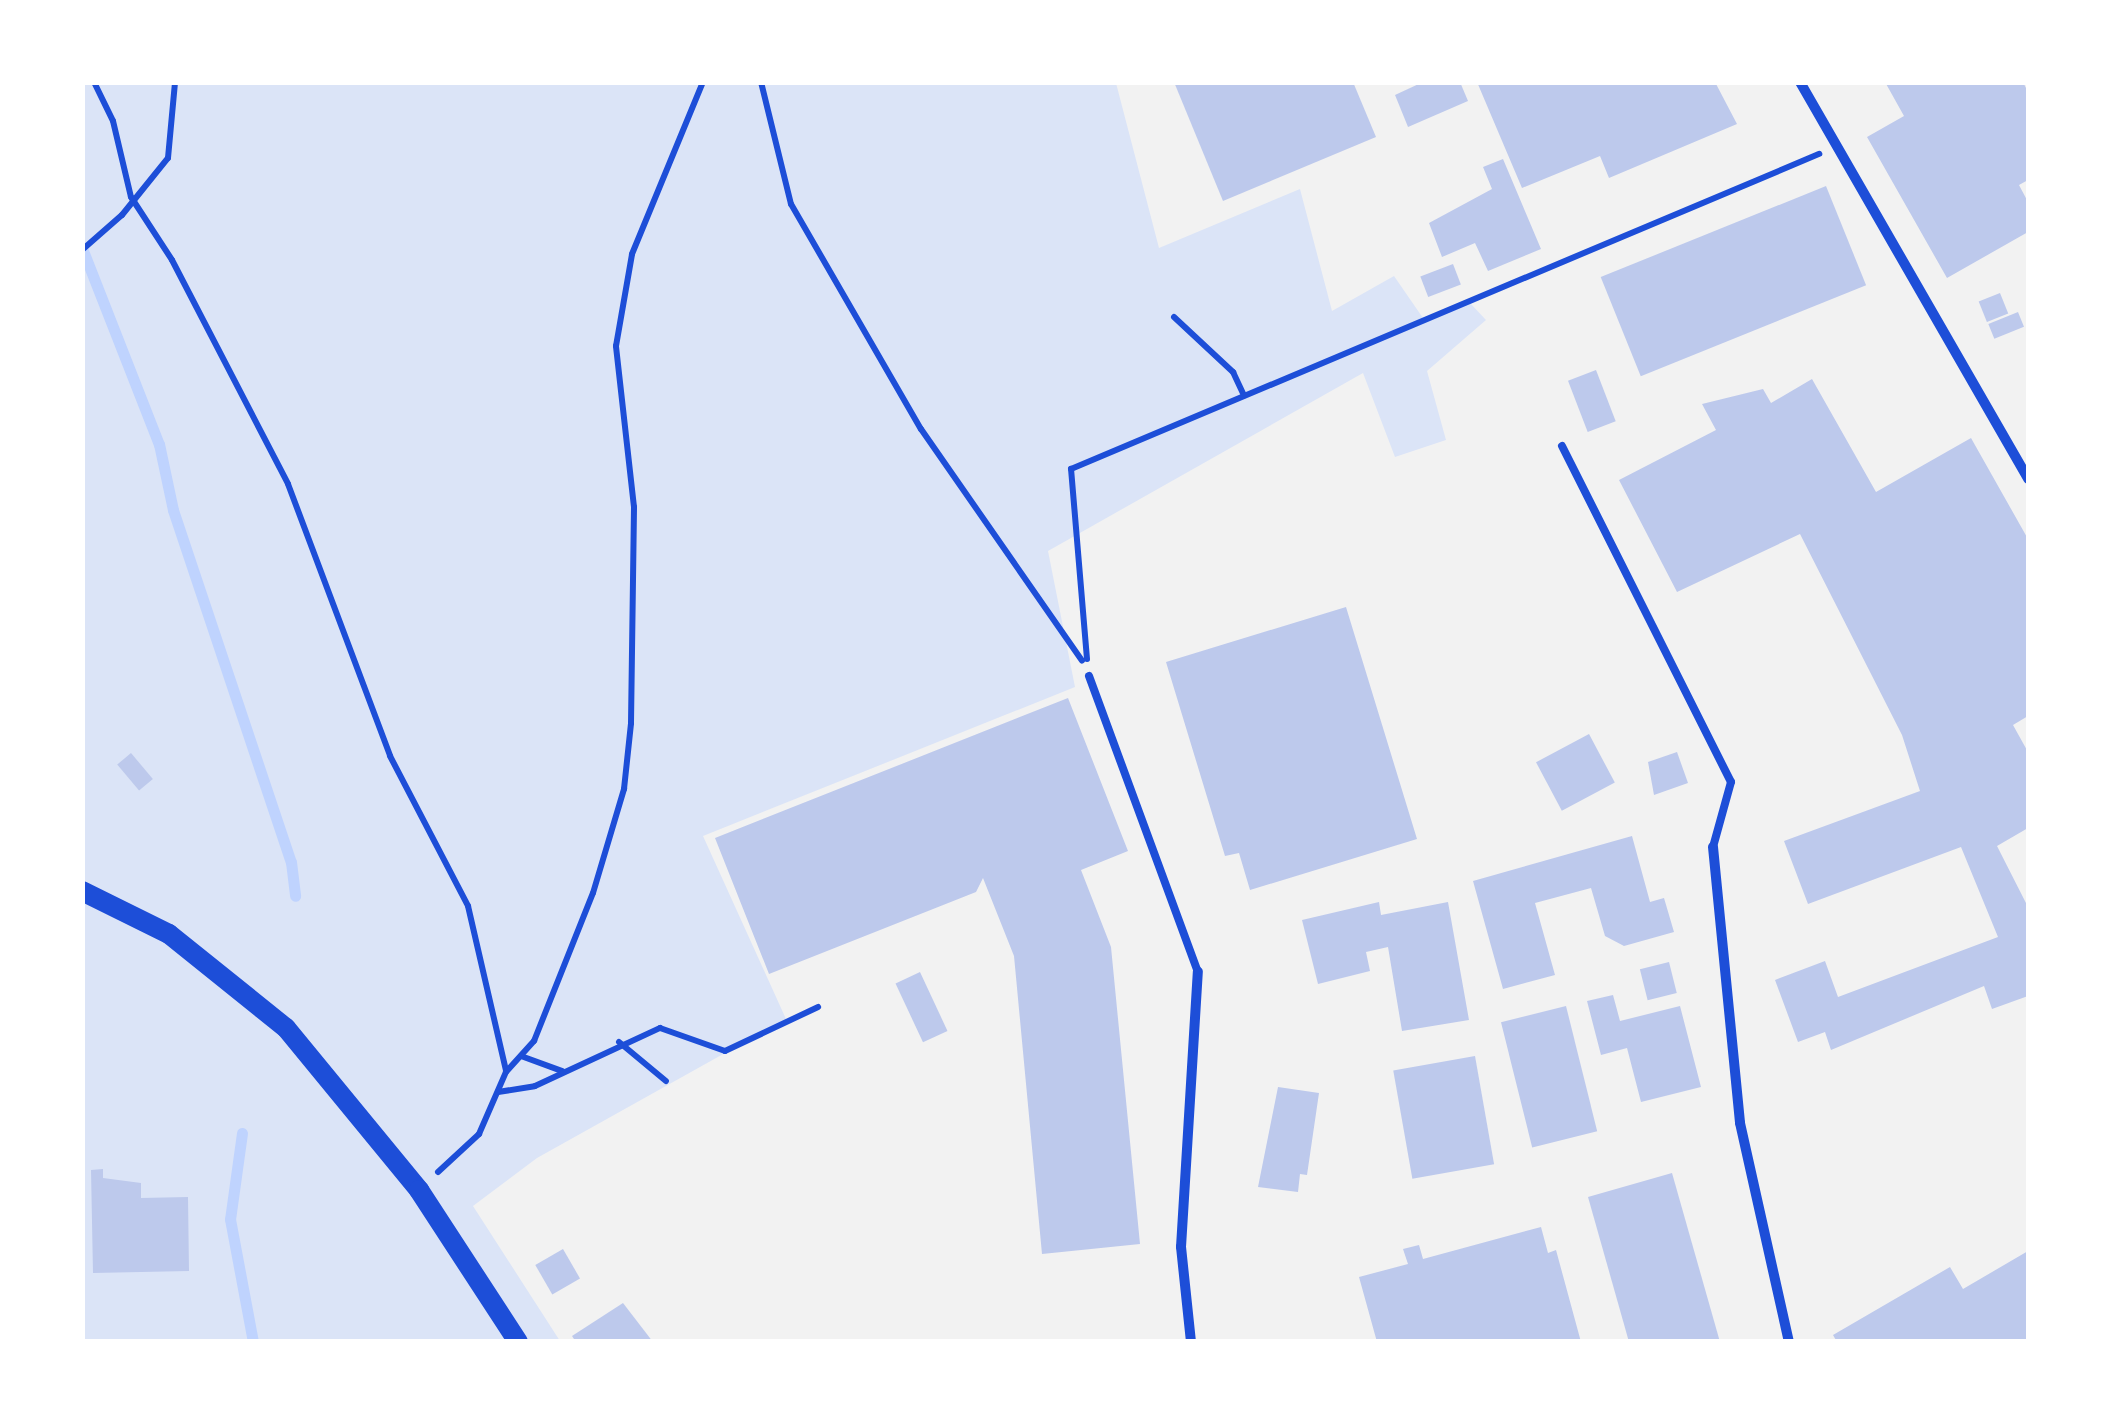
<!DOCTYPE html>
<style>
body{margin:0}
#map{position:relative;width:2111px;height:1424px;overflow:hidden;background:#f2f2f2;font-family:Figtree,sans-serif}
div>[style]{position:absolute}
.green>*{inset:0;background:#dbe4f7}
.stream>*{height:11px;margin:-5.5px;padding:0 5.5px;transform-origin:5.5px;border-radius:5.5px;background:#bfd3fe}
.building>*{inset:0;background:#bdc9ec;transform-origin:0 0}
.path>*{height:6px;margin:-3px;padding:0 3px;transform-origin:3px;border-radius:3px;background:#1d4ed8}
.service>*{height:8px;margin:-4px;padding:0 4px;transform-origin:4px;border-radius:4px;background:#1d4ed8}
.minor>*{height:10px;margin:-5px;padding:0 5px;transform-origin:5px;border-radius:5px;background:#1d4ed8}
.secondary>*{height:20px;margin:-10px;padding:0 10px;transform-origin:10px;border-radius:10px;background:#1d4ed8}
span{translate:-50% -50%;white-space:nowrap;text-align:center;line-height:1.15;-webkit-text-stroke:10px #fff;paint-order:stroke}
.frame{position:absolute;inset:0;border:85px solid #fff;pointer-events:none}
</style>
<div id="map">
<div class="green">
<i style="clip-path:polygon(82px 83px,1116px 83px,1159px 248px,1300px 189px,1332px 311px,1394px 276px,1423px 318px,1470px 303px,1486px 320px,1427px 371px,1446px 440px,1395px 457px,1363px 373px,1048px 551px,1075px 687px,703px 836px,786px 1019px,537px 1158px,473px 1206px,560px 1341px,83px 1341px)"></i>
</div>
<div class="stream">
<i style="left:82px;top:248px;width:211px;rotate:68.6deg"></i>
<i style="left:159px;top:444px;width:67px;rotate:78deg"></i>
<i style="left:173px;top:510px;width:371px;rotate:71.5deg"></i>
<i style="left:291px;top:862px;width:34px;rotate:83deg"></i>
<i style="left:242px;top:1133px;width:87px;rotate:97.9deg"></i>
<i style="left:230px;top:1219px;width:125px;rotate:79.4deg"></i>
</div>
<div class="building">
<i style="clip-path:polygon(1174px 82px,1353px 82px,1376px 137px,1223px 201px)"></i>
<i style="clip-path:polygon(1423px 82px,1460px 82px,1468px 101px,1408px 127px,1395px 95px)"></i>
<i style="clip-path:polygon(1477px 82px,1715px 82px,1737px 124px,1609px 178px,1600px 156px,1522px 188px)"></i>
<i style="clip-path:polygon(1885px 82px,2023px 82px,2028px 92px,2028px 180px,2019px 185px,2028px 202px,2028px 232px,1947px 278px,1867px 137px,1904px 116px)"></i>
<i style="clip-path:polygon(1503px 159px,1541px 249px,1488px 271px,1475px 243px,1442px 257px,1429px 223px,1492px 189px,1483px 167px)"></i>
<i style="left:1826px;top:186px;width:107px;height:243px;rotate:68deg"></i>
<i style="left:1453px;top:264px;width:22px;height:35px;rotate:69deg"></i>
<i style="left:2000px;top:293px;width:22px;height:23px;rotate:68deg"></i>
<i style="left:2018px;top:312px;width:16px;height:32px;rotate:68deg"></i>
<i style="left:1596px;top:370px;width:55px;height:30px;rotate:69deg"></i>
<i style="clip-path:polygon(1812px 379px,1876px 492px,1971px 438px,2028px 539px,2028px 716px,2013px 725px,2028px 752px,2028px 828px,1997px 846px,2028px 907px,2028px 996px,1992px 1009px,1984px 986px,1831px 1050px,1825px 1032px,1798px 1042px,1775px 980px,1825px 961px,1838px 997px,1998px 937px,1961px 847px,1808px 904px,1784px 841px,1920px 791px,1902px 735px,1800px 534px,1677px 592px,1619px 480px,1716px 430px,1702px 404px,1763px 389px,1771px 403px)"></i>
<i style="clip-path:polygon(1346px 607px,1417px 839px,1250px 890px,1239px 853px,1225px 856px,1166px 662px)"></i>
<i style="clip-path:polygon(1068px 698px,1128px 851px,1081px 870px,1111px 947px,1140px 1244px,1042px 1254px,1014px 956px,983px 878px,976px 892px,769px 974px,715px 838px)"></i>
<i style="left:1589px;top:734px;width:55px;height:60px;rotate:62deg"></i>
<i style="clip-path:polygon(1677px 752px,1688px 783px,1654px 795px,1648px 762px)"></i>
<i style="left:131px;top:753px;width:34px;height:18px;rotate:50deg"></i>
<i style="clip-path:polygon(1632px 836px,1650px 902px,1664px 898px,1674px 932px,1624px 946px,1605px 936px,1591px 888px,1535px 903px,1555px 975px,1503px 989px,1473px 881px)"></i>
<i style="clip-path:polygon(1379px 902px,1381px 915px,1448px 902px,1469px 1020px,1402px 1031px,1388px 947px,1366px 952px,1370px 971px,1318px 984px,1302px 920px)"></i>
<i style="left:1669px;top:962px;width:32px;height:30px;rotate:76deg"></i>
<i style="left:920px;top:972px;width:65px;height:27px;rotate:65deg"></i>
<i style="clip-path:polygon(1613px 995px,1620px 1021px,1680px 1006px,1701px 1087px,1641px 1102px,1627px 1048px,1601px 1055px,1587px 1001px)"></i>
<i style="left:1566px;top:1006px;width:129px;height:67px;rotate:76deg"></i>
<i style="left:1475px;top:1056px;width:110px;height:83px;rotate:80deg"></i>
<i style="clip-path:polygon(1278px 1087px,1319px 1093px,1307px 1175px,1300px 1174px,1298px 1192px,1258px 1187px)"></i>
<i style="clip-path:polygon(103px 1169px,103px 1178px,141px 1183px,141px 1198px,188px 1197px,189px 1271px,93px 1273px,91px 1170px)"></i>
<i style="clip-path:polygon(1672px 1173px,1720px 1342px,1629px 1342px,1588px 1197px)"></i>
<i style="clip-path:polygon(1541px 1227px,1548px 1253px,1556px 1250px,1581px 1342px,1377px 1342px,1359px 1277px,1408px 1264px,1403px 1249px,1419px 1245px,1423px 1259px)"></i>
<i style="left:563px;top:1249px;width:34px;height:32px;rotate:60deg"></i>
<i style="clip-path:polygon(2028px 1251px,2028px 1342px,1837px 1342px,1833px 1335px,1950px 1267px,1963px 1289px)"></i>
<i style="clip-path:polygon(623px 1303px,653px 1342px,576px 1342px,572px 1336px)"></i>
</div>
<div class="path">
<i style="left:94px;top:82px;width:43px;rotate:64deg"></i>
<i style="left:113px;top:121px;width:78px;rotate:76.7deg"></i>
<i style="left:131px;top:197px;width:75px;rotate:56.9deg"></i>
<i style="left:172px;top:260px;width:252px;rotate:62.6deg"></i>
<i style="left:288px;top:484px;width:290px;rotate:69.4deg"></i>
<i style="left:390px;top:756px;width:169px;rotate:62.5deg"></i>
<i style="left:468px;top:906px;width:169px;rotate:77deg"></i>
<i style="left:761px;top:82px;width:126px;rotate:76.2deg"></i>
<i style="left:791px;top:204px;width:260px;rotate:60deg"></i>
<i style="left:921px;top:429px;width:282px;rotate:55.2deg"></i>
<i style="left:82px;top:250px;width:53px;rotate:-41.2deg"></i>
<i style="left:122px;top:215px;width:73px;rotate:-51.1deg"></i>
<i style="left:168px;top:158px;width:76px;rotate:-84.7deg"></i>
<i style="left:1174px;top:317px;width:81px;rotate:43deg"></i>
<i style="left:1233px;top:372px;width:26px;rotate:65deg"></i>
<i style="left:1087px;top:659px;width:191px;rotate:-94.8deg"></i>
<i style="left:1071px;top:469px;width:812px;rotate:-22.84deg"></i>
<i style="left:619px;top:1042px;width:61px;rotate:39.7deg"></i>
<i style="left:521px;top:1056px;width:44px;rotate:20.1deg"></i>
<i style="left:498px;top:1092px;width:37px;rotate:-9deg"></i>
<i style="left:535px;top:1086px;width:138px;rotate:-24.9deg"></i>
<i style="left:660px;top:1028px;width:69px;rotate:19.5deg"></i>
<i style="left:725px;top:1051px;width:103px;rotate:-25.3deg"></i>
<i style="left:438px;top:1172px;width:56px;rotate:-42.8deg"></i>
<i style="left:479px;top:1134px;width:68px;rotate:-66.5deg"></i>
<i style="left:506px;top:1072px;width:42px;rotate:-47.9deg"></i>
<i style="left:534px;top:1041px;width:159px;rotate:-68.3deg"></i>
<i style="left:593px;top:893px;width:109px;rotate:-73.4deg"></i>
<i style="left:624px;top:789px;width:66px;rotate:-83.9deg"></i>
<i style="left:631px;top:723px;width:216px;rotate:-89.2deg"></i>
<i style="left:634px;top:507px;width:162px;rotate:-96.4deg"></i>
<i style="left:616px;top:346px;width:93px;rotate:-80.1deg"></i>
<i style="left:632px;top:254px;width:186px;rotate:-67.6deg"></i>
</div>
<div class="service">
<i style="left:1562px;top:446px;width:376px;rotate:63.3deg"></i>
<i style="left:1731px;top:782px;width:67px;rotate:105.5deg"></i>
<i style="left:1089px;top:676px;width:315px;rotate:69.8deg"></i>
</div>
<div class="minor">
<i style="left:1800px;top:82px;width:458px;rotate:60.1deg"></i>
<i style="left:1713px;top:847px;width:277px;rotate:84.4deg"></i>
<i style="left:1740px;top:1123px;width:224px;rotate:77.4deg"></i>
<i style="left:1191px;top:1342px;width:96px;rotate:-96deg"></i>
<i style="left:1181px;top:1247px;width:276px;rotate:-86.5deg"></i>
</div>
<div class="secondary">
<i style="left:82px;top:891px;width:97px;rotate:26.3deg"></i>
<i style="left:169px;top:934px;width:150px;rotate:38.8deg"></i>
<i style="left:286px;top:1028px;width:210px;rotate:50.6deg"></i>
<i style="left:419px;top:1190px;width:181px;rotate:56.9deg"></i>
</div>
<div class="frame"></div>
</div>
